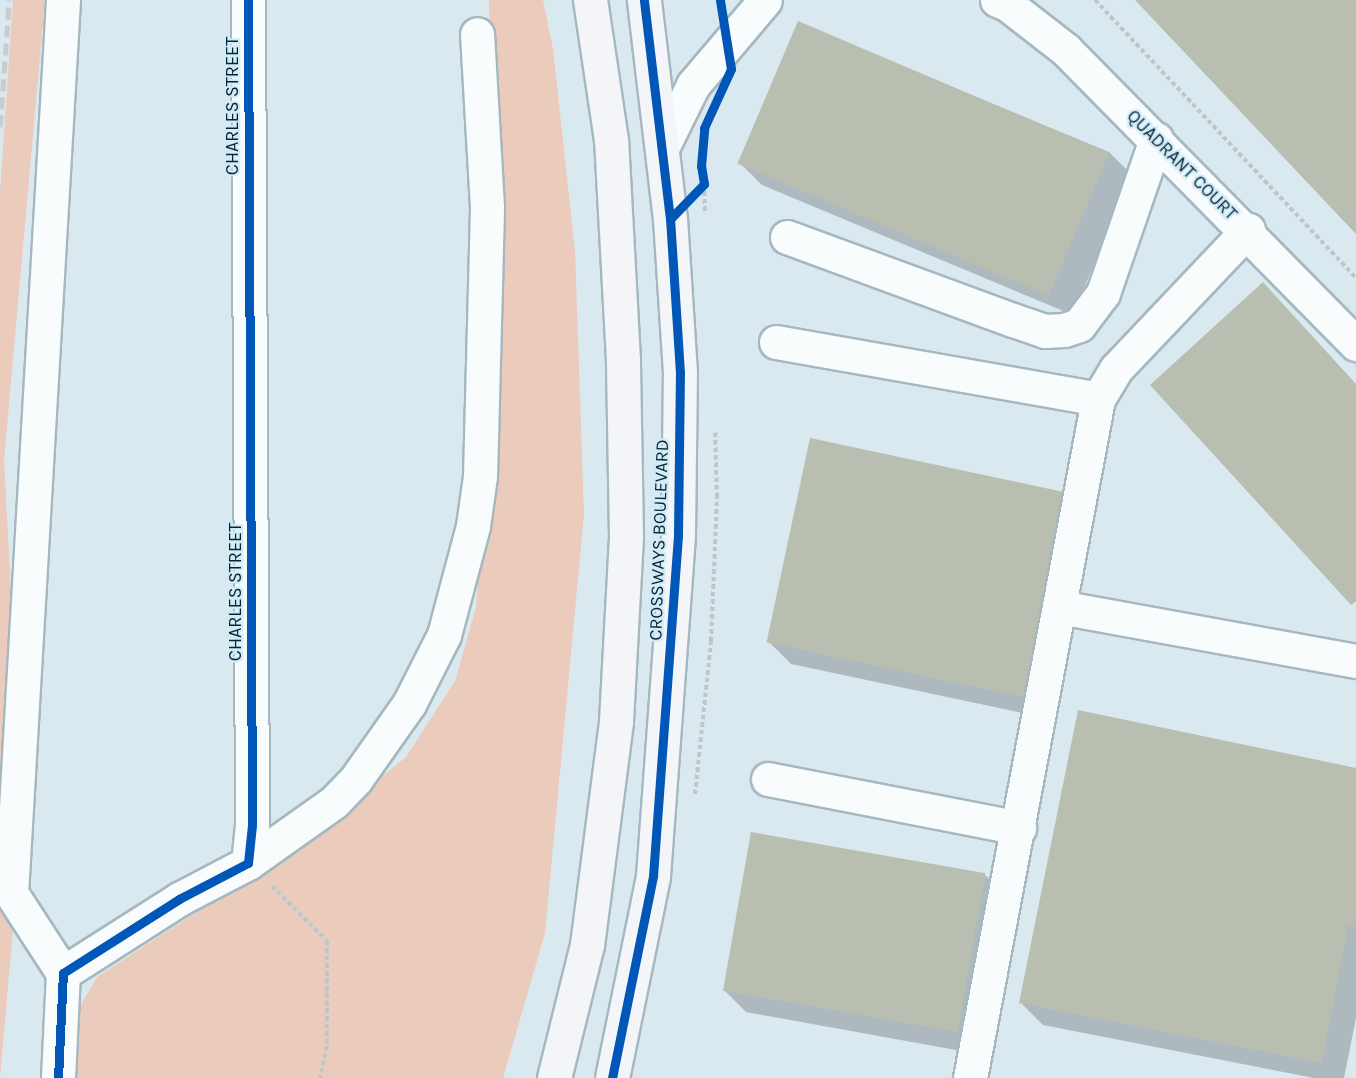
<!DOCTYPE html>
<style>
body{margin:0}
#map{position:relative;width:1356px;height:1078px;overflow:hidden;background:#dae8ef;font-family:Karla,sans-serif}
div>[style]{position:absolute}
.green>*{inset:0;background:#eacbbc}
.shadow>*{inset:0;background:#0003}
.building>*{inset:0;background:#b8beb0;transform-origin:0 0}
.path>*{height:4px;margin-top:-2px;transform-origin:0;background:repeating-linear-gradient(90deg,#bec6ca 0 4.5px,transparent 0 7.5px)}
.roads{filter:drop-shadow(2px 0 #a5b8c0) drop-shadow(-2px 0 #a5b8c0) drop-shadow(0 2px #a5b8c0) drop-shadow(0 -2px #a5b8c0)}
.minor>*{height:33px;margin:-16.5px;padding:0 16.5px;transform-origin:16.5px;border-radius:16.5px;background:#f9fcfd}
.major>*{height:33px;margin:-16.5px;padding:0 16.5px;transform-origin:16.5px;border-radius:16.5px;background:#f3f5f8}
.rail>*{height:4.5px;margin-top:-2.25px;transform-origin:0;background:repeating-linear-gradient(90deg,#c6cccf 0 12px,transparent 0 18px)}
.cycleway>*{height:9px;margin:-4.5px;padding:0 4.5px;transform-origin:4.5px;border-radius:4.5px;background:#0057b8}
span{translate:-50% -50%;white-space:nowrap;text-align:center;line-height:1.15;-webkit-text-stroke:4.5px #d1ecf8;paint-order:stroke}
.street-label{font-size:18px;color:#072530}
</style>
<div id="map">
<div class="green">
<i style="clip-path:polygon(13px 0,45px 0,4px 460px,23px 814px,0 1078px,0 191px)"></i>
<i style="clip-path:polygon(489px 0,543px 0,553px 49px,575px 251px,584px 514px,545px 933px,503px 1078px,68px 1078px,70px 1023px,97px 977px,293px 849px,406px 757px,455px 681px,476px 607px,497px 327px)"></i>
</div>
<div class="shadow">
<i style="clip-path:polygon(798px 23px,1109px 152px,1131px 174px,1073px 315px,762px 185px,740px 163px)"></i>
<i style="clip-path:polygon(811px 440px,1047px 718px,791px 664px,769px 642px)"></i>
<i style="clip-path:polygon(1356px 769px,1356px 1018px,1344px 1078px,1314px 1078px,1043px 1025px,1021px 1003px)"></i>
<i style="clip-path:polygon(985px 875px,1007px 897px,978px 1054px,746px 1012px,724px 990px)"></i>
</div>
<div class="building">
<i style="clip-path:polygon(1135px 0,1356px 0,1356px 234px)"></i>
<i style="left:798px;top:21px;width:338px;height:155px;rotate:23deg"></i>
<i style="clip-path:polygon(1263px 282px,1356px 384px,1356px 601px,1351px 605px,1150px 385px)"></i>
<i style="left:810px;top:438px;width:264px;height:209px;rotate:12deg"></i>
<i style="clip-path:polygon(1078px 710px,1356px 768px,1356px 927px,1348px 925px,1322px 1063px,1019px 1003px)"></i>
<i style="left:751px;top:832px;width:238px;height:161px;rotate:10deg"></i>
</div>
<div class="path">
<i style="left:1095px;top:0;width:381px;rotate:46.8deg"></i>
<i style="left:704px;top:184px;width:29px;rotate:88deg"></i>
<i style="left:695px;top:794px;width:154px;rotate:-84deg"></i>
<i style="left:711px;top:641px;width:144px;rotate:-87.6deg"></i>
<i style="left:717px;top:497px;width:67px;rotate:-91.7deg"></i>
<i style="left:272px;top:886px;width:78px;rotate:45deg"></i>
<i style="left:327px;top:941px;width:105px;rotate:90deg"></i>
<i style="left:327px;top:1046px;width:33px;rotate:102deg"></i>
</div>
<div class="roads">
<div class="minor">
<i style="left:63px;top:0;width:895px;rotate:93.33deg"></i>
<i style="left:11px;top:893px;width:95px;rotate:57deg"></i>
<i style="left:997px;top:0;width:11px;rotate:22deg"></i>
<i style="left:1007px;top:4px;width:75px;rotate:37.9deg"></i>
<i style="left:1066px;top:50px;width:413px;rotate:45.4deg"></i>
<i style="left:662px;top:148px;width:70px;rotate:-63.8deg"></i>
<i style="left:693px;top:85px;width:111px;rotate:-49.7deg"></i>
<i style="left:787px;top:237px;width:241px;rotate:20.2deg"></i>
<i style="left:1013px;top:320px;width:34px;rotate:19deg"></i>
<i style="left:1045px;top:331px;width:19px;rotate:-3deg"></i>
<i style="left:1064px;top:330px;width:16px;rotate:-18deg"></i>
<i style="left:1079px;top:325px;width:40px;rotate:-53deg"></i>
<i style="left:1103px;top:293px;width:163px;rotate:-71deg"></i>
<i style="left:776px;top:342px;width:327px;rotate:10deg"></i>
<i style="left:1059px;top:607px;width:302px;rotate:10.3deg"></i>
<i style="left:768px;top:779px;width:256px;rotate:11deg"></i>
<i style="left:248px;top:863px;width:105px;rotate:-35.3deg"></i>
<i style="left:334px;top:802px;width:32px;rotate:-46deg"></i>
<i style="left:356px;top:779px;width:92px;rotate:-54.8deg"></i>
<i style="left:409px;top:704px;width:77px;rotate:-63.1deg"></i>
<i style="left:444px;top:635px;width:113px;rotate:-75.1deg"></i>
<i style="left:473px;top:526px;width:50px;rotate:-82deg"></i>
<i style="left:480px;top:476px;width:269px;rotate:-88.5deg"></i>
<i style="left:487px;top:207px;width:173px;rotate:-93.3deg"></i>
<i style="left:58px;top:1078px;width:105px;rotate:-87.3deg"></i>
<i style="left:63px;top:973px;width:138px;rotate:-32.5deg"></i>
<i style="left:179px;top:899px;width:78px;rotate:-27.6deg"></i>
<i style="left:248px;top:863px;width:38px;rotate:-84deg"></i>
<i style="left:252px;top:825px;width:825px;rotate:-90.28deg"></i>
<i style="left:970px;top:1078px;width:691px;rotate:-79.32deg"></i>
<i style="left:1098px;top:399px;width:35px;rotate:-59deg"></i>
<i style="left:1116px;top:369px;width:192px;rotate:-46.5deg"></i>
</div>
<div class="major">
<i style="left:554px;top:1078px;width:137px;rotate:-76.1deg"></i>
<i style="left:587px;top:945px;width:226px;rotate:-82.6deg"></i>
<i style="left:616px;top:721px;width:185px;rotate:-86.9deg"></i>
<i style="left:626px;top:536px;width:176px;rotate:-91deg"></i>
<i style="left:623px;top:360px;width:220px;rotate:-93.1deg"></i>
<i style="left:611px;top:140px;width:142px;rotate:-98.5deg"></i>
<i style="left:612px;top:1078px;width:206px;rotate:-78.5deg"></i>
<i style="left:653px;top:876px;width:343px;rotate:-85.8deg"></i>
<i style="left:678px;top:534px;width:161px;rotate:-89.3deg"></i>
<i style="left:680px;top:373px;width:154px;rotate:-93.7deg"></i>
<i style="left:670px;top:219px;width:221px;rotate:-96.8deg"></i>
</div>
</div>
<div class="rail">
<i style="left:0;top:127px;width:127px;rotate:-85.9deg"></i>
</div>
<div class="cycleway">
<i style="left:670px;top:219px;width:49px;rotate:-45.8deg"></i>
<i style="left:704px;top:184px;width:18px;rotate:-99deg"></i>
<i style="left:701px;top:166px;width:38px;rotate:-85deg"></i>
<i style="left:704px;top:128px;width:65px;rotate:-65.4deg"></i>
<i style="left:731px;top:69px;width:70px;rotate:-99.1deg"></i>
<i style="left:58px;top:1078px;width:105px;rotate:-87.3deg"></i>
<i style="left:63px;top:973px;width:138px;rotate:-32.5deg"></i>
<i style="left:179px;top:899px;width:78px;rotate:-27.6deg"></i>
<i style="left:248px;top:863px;width:38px;rotate:-84deg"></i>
<i style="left:252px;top:825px;width:825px;rotate:-90.28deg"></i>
<i style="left:612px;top:1078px;width:206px;rotate:-78.5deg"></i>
<i style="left:653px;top:876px;width:343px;rotate:-85.8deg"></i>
<i style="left:678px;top:534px;width:161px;rotate:-89.3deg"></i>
<i style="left:680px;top:373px;width:154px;rotate:-93.7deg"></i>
<i style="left:670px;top:219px;width:221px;rotate:-96.8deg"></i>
</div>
<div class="street-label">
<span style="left:232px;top:106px;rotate:-90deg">CHARLES STREET</span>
<span style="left:1182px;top:165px;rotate:45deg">QUADRANT COURT</span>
<span style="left:659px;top:540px;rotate:-88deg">CROSSWAYS BOULEVARD</span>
<span style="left:235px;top:592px;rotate:-90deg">CHARLES STREET</span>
</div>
</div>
